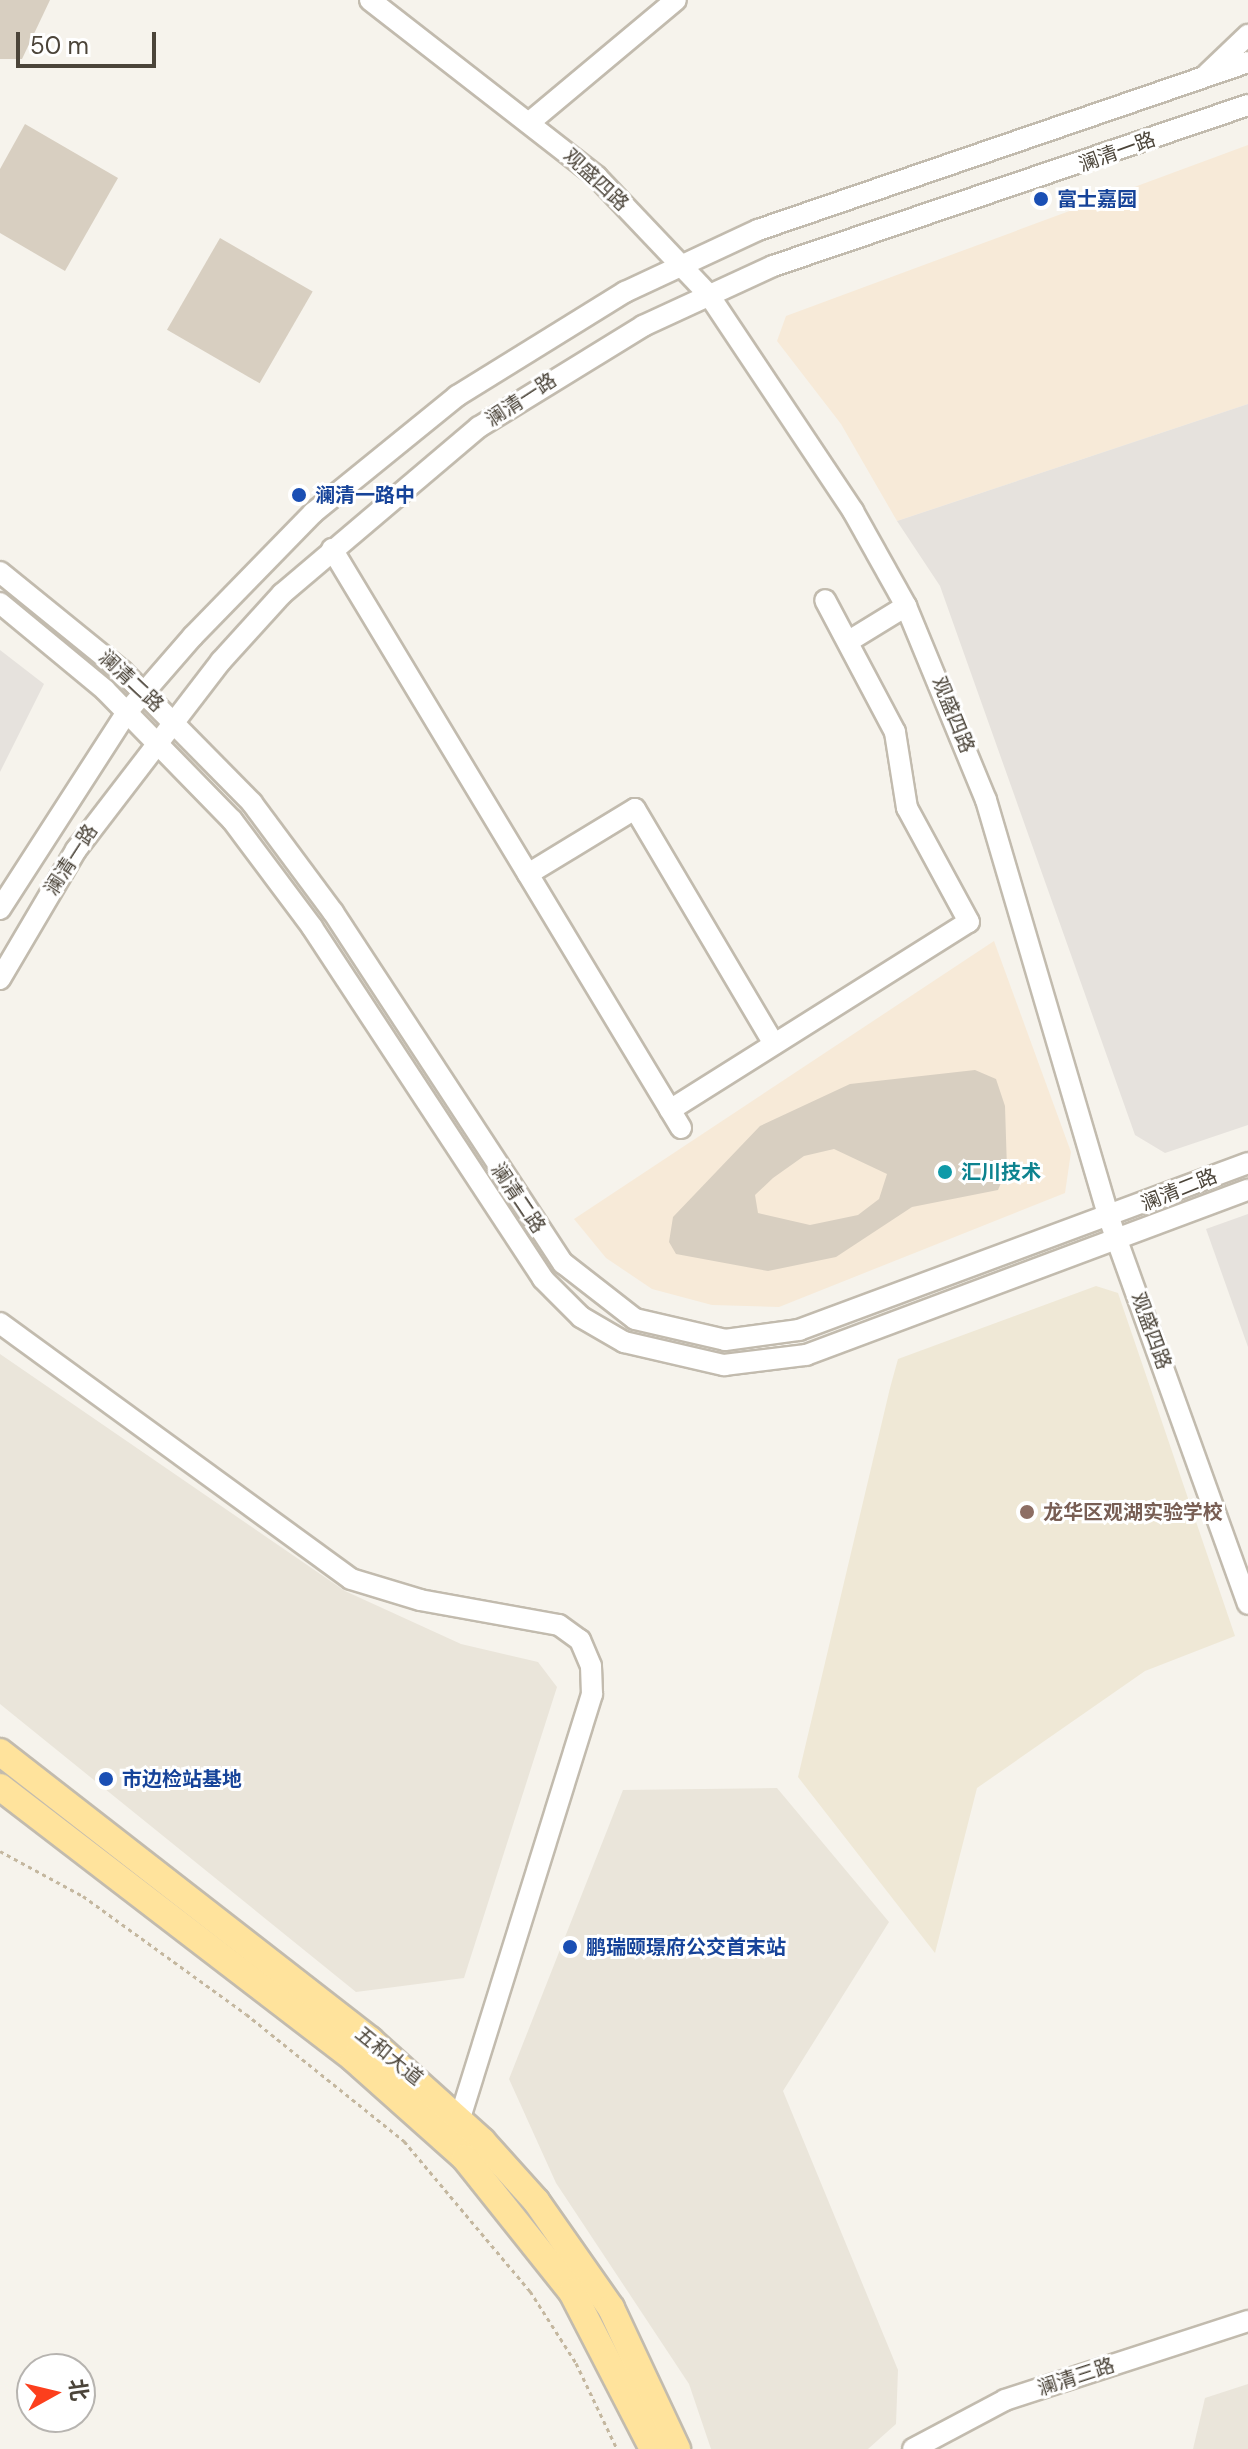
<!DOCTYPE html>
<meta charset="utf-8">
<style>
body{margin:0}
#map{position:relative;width:1248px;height:2449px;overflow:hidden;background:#f6f3ec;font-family:"DM Sans","Noto Sans SC",sans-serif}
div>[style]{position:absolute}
.residential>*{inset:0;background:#eae5da}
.commercial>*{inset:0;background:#f7ead8}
.industrial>*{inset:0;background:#e6e2dd}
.education>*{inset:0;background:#efe8d6}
.building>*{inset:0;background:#d8cfc1;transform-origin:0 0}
.path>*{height:3px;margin-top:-1.5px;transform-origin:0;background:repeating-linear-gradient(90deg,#c4b79f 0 4px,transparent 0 8px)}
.roads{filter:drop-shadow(2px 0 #c2bbae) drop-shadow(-2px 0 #c2bbae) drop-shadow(0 2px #c2bbae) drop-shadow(0 -2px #c2bbae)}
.minor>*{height:20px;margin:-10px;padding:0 10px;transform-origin:10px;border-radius:10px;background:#fff}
.major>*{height:26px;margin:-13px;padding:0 13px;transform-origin:13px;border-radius:13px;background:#ffe39c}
.dots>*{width:22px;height:22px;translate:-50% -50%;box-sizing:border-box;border:4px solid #fff;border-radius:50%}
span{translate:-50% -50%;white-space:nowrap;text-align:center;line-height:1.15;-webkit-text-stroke:6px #fff;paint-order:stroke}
.street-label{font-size:20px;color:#4b4439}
.transit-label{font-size:20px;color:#164399;font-weight:700}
.left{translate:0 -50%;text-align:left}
.culture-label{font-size:20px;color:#0d838f;font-weight:700}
.education-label{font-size:20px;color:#785e54;font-weight:700}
.north{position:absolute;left:16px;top:2353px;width:80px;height:80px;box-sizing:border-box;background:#fff;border:2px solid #b7b4b0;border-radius:50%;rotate:82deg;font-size:22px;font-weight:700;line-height:32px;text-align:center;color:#4b4439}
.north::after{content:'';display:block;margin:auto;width:28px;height:36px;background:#fc3f1d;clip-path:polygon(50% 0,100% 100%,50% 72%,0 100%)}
.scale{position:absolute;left:16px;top:32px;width:140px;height:36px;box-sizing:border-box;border:4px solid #4b4439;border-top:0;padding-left:10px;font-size:24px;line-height:28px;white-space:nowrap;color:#4b4439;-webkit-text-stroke:6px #fff;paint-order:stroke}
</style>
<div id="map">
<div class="residential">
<i style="clip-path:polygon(0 1354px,345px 1591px,461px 1644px,538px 1662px,557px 1687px,464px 1978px,356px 1992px,0 1704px)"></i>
<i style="clip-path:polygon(777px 1788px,889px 1922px,783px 2091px,898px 2370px,896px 2424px,868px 2449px,711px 2449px,689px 2384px,556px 2183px,509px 2079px,623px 1790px)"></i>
<i style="clip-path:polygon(1248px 2384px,1248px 2449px,1193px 2449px,1205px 2398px)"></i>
</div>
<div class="commercial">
<i style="clip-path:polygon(1248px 145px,1248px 404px,897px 521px,841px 424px,777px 341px,786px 316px)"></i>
<i style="clip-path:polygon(994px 941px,1071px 1152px,1065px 1193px,779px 1307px,712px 1305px,652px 1289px,606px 1258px,574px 1219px)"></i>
</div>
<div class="industrial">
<i style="clip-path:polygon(1248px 404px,1248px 1125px,1165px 1153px,1135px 1135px,940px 586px,897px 521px)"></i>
<i style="clip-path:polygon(0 650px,44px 684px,0 772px)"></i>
<i style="clip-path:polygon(1248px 1214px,1248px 1347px,1206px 1229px)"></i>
</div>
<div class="education">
<i style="clip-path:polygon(1096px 1286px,1118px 1293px,1235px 1636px,1145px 1671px,977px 1788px,935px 1953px,798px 1777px,890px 1388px,898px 1359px)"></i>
</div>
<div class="building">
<i style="clip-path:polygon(0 0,50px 0,22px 59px,0 59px)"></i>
<i style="clip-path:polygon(25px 124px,118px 178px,65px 271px,0 233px,0 169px)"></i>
<i style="left:220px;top:238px;width:107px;height:106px;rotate:30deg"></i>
<i style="clip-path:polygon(evenodd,975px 1070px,996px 1079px,1005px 1106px,1007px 1169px,998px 1190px,912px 1207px,836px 1257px,768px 1271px,676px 1254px,669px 1242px,673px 1217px,760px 1126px,850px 1084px,975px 1070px,834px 1149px,887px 1174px,879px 1199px,858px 1215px,810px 1225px,758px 1213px,755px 1195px,773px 1178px,804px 1156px,834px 1149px)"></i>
</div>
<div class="path">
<i style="left:0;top:1851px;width:94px;rotate:28.5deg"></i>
<i style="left:83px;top:1896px;width:201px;rotate:35.9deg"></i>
<i style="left:246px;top:2014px;width:203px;rotate:38.8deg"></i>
<i style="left:404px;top:2141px;width:196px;rotate:50deg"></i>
<i style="left:530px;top:2291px;width:85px;rotate:57.4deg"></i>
<i style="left:576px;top:2363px;width:95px;rotate:64.5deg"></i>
</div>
<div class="roads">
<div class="minor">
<i style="left:370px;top:0;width:288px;rotate:37.9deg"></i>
<i style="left:597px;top:177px;width:163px;rotate:46.5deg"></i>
<i style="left:709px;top:295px;width:260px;rotate:56.3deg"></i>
<i style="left:853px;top:511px;width:109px;rotate:60.8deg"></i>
<i style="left:906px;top:606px;width:210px;rotate:67.6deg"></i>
<i style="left:986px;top:800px;width:436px;rotate:73.6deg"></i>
<i style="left:1109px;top:1218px;width:410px;rotate:70.2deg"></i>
<i style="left:1207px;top:74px;width:57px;rotate:-43.6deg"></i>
<i style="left:530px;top:122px;width:190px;rotate:-39.9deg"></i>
<i style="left:332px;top:549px;width:676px;rotate:58.92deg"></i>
<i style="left:0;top:572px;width:157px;rotate:39.1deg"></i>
<i style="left:122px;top:671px;width:185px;rotate:45.4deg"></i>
<i style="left:252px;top:803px;width:136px;rotate:53.4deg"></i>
<i style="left:333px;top:912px;width:420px;rotate:56.8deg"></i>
<i style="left:563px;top:1263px;width:91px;rotate:37.9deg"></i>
<i style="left:635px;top:1319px;width:92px;rotate:13.1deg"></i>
<i style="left:725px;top:1340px;width:75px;rotate:-7.7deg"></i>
<i style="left:799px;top:1330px;width:479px;rotate:-20.4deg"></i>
<i style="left:0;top:603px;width:136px;rotate:39.6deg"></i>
<i style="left:105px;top:690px;width:182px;rotate:45.7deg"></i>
<i style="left:232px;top:820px;width:134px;rotate:53.2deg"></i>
<i style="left:312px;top:927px;width:421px;rotate:56.7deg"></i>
<i style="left:543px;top:1279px;width:54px;rotate:45deg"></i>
<i style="left:581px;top:1317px;width:50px;rotate:30.2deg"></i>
<i style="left:624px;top:1342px;width:103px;rotate:13deg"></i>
<i style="left:724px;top:1365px;width:83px;rotate:-7deg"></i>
<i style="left:806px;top:1355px;width:472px;rotate:-20.5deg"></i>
<i style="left:849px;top:641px;width:67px;rotate:-31.6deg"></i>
<i style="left:528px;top:874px;width:125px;rotate:-31.3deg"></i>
<i style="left:635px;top:809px;width:273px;rotate:59.4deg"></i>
<i style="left:0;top:909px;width:234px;rotate:-57.2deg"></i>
<i style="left:127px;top:712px;width:101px;rotate:-49deg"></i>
<i style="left:193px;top:636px;width:172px;rotate:-45.7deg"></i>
<i style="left:313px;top:513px;width:186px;rotate:-39.1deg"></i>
<i style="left:457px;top:396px;width:198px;rotate:-31.8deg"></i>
<i style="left:625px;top:292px;width:147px;rotate:-25deg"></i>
<i style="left:758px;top:230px;width:518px;rotate:-18.92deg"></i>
<i style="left:0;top:979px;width:150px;rotate:-59.5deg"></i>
<i style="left:76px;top:850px;width:238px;rotate:-52.5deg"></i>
<i style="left:221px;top:661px;width:91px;rotate:-47.7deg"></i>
<i style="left:282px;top:594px;width:258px;rotate:-40.3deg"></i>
<i style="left:479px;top:427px;width:193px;rotate:-31.6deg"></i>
<i style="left:643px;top:326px;width:143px;rotate:-24.8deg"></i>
<i style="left:773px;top:266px;width:502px;rotate:-18.72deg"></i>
<i style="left:670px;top:1110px;width:353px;rotate:-32.2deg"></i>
<i style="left:969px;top:922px;width:130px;rotate:-118.5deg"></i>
<i style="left:907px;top:808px;width:77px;rotate:-99deg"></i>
<i style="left:895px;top:732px;width:149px;rotate:-117.9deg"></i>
<i style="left:0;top:1323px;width:434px;rotate:36.1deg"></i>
<i style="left:351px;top:1579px;width:72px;rotate:16.9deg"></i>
<i style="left:420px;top:1600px;width:141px;rotate:10.2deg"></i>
<i style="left:559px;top:1625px;width:26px;rotate:36deg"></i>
<i style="left:580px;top:1640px;width:28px;rotate:67deg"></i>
<i style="left:591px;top:1666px;width:28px;rotate:88deg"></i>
<i style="left:592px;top:1694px;width:445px;rotate:107.3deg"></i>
<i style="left:913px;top:2449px;width:104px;rotate:-28deg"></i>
<i style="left:1005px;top:2400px;width:256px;rotate:-18deg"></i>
</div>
<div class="major">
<i style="left:0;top:1752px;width:469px;rotate:37.9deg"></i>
<i style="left:370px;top:2040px;width:151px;rotate:42deg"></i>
<i style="left:482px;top:2141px;width:81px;rotate:48deg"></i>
<i style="left:536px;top:2201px;width:131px;rotate:55deg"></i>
<i style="left:611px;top:2308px;width:156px;rotate:64.9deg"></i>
<i style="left:0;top:1787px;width:446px;rotate:37.5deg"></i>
<i style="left:354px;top:2059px;width:149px;rotate:41.7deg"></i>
<i style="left:465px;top:2158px;width:171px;rotate:51.4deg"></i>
<i style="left:572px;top:2292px;width:177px;rotate:62.7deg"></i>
</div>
</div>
<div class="dots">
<i style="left:1041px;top:199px;background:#1a4fb4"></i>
<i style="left:299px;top:495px;background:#1a4fb4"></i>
<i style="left:945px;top:1172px;background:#0f9aa8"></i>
<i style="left:1027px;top:1512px;background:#8d6e63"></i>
<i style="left:106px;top:1779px;background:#1a4fb4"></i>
<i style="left:570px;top:1947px;background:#1a4fb4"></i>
</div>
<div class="street-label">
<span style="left:1117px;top:152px;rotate:-20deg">澜清一路</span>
<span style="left:596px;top:180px;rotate:43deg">观盛四路</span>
<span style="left:521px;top:400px;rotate:-33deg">澜清一路</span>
<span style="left:131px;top:681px;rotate:43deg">澜清二路</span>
<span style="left:953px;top:715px;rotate:68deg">观盛四路</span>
<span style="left:71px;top:860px;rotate:-57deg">澜清一路</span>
<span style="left:1179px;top:1190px;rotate:-22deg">澜清二路</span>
<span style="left:518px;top:1198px;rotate:56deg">澜清二路</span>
<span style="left:1151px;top:1331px;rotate:70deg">观盛四路</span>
<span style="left:389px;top:2056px;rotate:39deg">五和大道</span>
<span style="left:1076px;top:2377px;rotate:-18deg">澜清三路</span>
</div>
<div class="transit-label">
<span class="left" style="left:1057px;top:199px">富士嘉园</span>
<span class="left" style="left:315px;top:495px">澜清一路中</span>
<span class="left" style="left:122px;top:1779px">市边检站基地</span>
<span class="left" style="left:586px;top:1947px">鹏瑞颐璟府公交首末站</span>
</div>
<div class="culture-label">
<span class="left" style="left:961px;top:1172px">汇川技术</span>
</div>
<div class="education-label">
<span class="left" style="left:1043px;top:1512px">龙华区观湖实验学校</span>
</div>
<div class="north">北</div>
<div class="scale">50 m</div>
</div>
